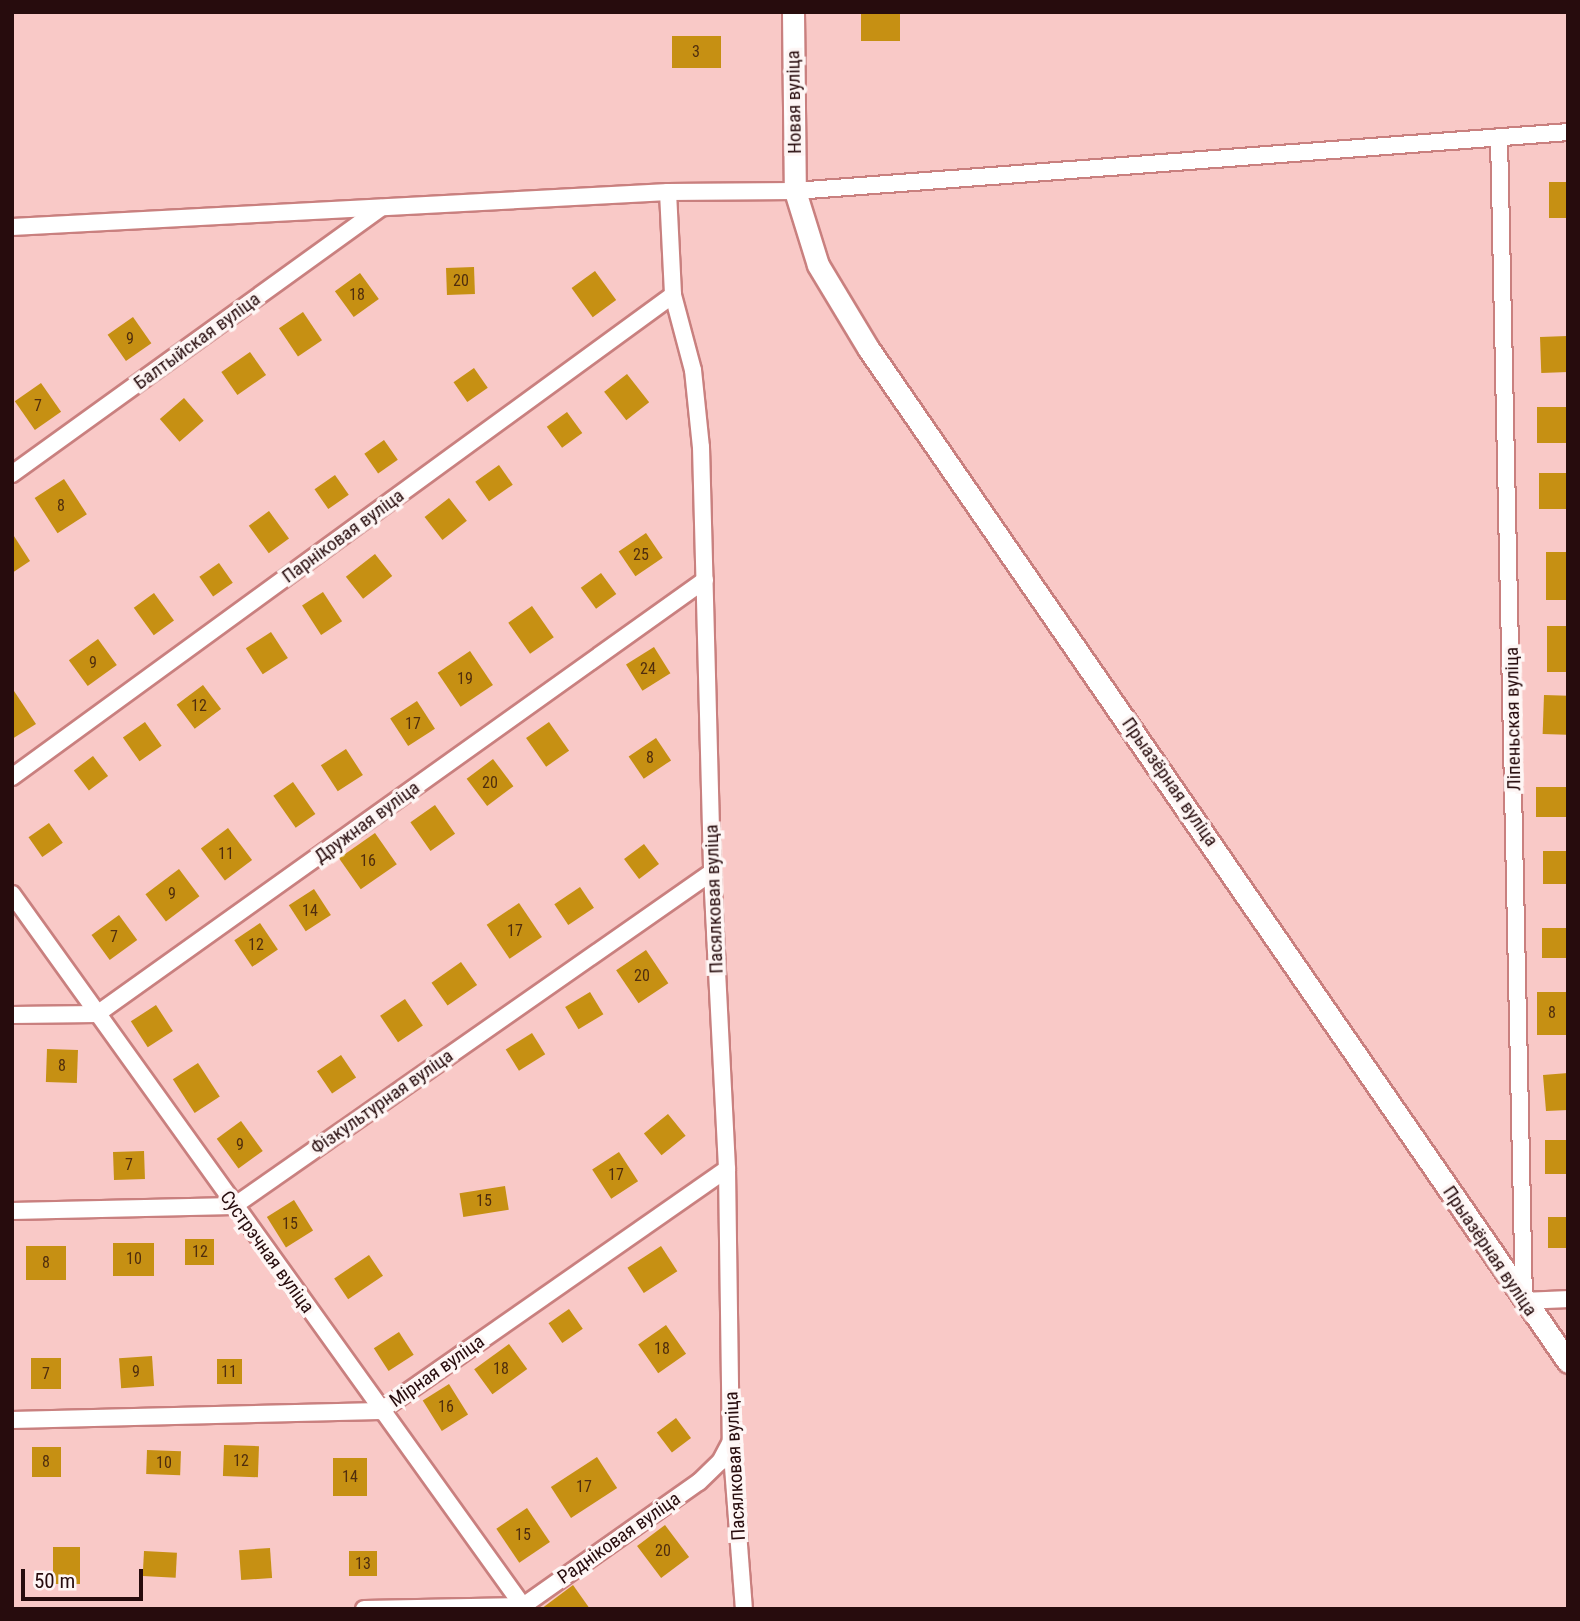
<!DOCTYPE html>
<meta charset="utf-8">
<style>
body{margin:0}
#map{position:relative;width:1580px;height:1621px;overflow:hidden;background:#f9c9c7;font-family:"Roboto Condensed",sans-serif}
div>[style]{position:absolute}
.building>*{inset:0;background:#c69013;transform-origin:0 0}
.roads{filter:drop-shadow(2px 0 #c9807f) drop-shadow(-2px 0 #c9807f) drop-shadow(0 2px #c9807f) drop-shadow(0 -2px #c9807f)}
.street>*{height:16px;margin:-8px;padding:0 8px;transform-origin:8px;border-radius:8px;background:#fff}
.secondary>*{height:21px;margin:-10.5px;padding:0 10.5px;transform-origin:10.5px;border-radius:10.5px;background:#fff}
span{translate:-50% -50%;white-space:nowrap;text-align:center;line-height:1.15;-webkit-text-stroke:7px #fef6f5;paint-order:stroke}
.number-label{font-size:16px;color:#4f2d0e}
.number-label span{-webkit-text-stroke-width:0}
.street-label{font-size:19px;color:#270c0d}
.frame{position:absolute;inset:0;border:14px solid #270c0d;pointer-events:none}
.scale{position:absolute;left:21px;top:1569px;width:122px;height:32px;box-sizing:border-box;border:4px solid #270c0d;border-top:0;padding-left:9px;font-size:21px;line-height:24px;white-space:nowrap;color:#270c0d;-webkit-text-stroke:5px #fef6f5;paint-order:stroke}
</style>
<div id="map">
<div class="building">
<i style="left:861px;top:12px;width:39px;height:29px"></i>
<i style="left:672px;top:36px;width:49px;height:32px"></i>
<i style="left:1549px;top:182px;width:19px;height:36px"></i>
<i style="left:474px;top:267px;width:27px;height:28px;rotate:88deg"></i>
<i style="left:595px;top:271px;width:36px;height:29px;rotate:54deg"></i>
<i style="left:360px;top:273px;width:32px;height:31px;rotate:54deg"></i>
<i style="left:303px;top:312px;width:34px;height:29px;rotate:56deg"></i>
<i style="left:133px;top:317px;width:32px;height:31px;rotate:55deg"></i>
<i style="left:1567px;top:336px;width:36px;height:27px;rotate:88deg"></i>
<i style="left:250px;top:352px;width:28px;height:35px;rotate:55deg"></i>
<i style="left:474px;top:368px;width:24px;height:25px;rotate:55deg"></i>
<i style="left:627px;top:374px;width:36px;height:29px;rotate:52deg"></i>
<i style="left:41px;top:383px;width:35px;height:32px;rotate:55deg"></i>
<i style="left:184px;top:398px;width:30px;height:32px;rotate:49deg"></i>
<i style="left:1537px;top:407px;width:29px;height:36px"></i>
<i style="left:567px;top:412px;width:26px;height:25px;rotate:54deg"></i>
<i style="left:384px;top:440px;width:24px;height:24px;rotate:55deg"></i>
<i style="left:499px;top:465px;width:24px;height:29px;rotate:55deg"></i>
<i style="left:1539px;top:473px;width:29px;height:36px"></i>
<i style="left:335px;top:475px;width:24px;height:25px;rotate:55deg"></i>
<i style="left:64px;top:479px;width:42px;height:35px;rotate:57deg"></i>
<i style="left:449px;top:498px;width:29px;height:31px;rotate:52deg"></i>
<i style="left:269px;top:511px;width:34px;height:25px;rotate:54deg"></i>
<i style="clip-path:polygon(12px 533px,30px 561px,12px 573px)"></i>
<i style="left:646px;top:533px;width:30px;height:33px;rotate:56deg"></i>
<i style="left:1546px;top:552px;width:22px;height:48px"></i>
<i style="left:375px;top:554px;width:28px;height:37px;rotate:52deg"></i>
<i style="left:219px;top:563px;width:24px;height:24px;rotate:55deg"></i>
<i style="left:601px;top:573px;width:26px;height:25px;rotate:54deg"></i>
<i style="left:323px;top:592px;width:35px;height:25px;rotate:57deg"></i>
<i style="left:154px;top:593px;width:34px;height:25px;rotate:54deg"></i>
<i style="left:532px;top:606px;width:38px;height:29px;rotate:55deg"></i>
<i style="left:1547px;top:626px;width:21px;height:46px"></i>
<i style="left:271px;top:632px;width:31px;height:30px;rotate:57deg"></i>
<i style="left:98px;top:639px;width:32px;height:36px;rotate:54deg"></i>
<i style="left:654px;top:647px;width:31px;height:33px;rotate:58deg"></i>
<i style="left:470px;top:651px;width:41px;height:39px;rotate:56deg"></i>
<i style="left:203px;top:685px;width:30px;height:33px;rotate:53deg"></i>
<i style="clip-path:polygon(12px 688px,36px 724px,12px 739px)"></i>
<i style="left:1544px;top:695px;width:24px;height:39px;rotate:2deg"></i>
<i style="left:417px;top:701px;width:33px;height:32px;rotate:57deg"></i>
<i style="left:145px;top:722px;width:29px;height:27px;rotate:55deg"></i>
<i style="left:549px;top:722px;width:35px;height:28px;rotate:55deg"></i>
<i style="left:656px;top:738px;width:27px;height:33px;rotate:56deg"></i>
<i style="left:346px;top:749px;width:31px;height:30px;rotate:57deg"></i>
<i style="left:93px;top:756px;width:25px;height:24px;rotate:53deg"></i>
<i style="left:493px;top:759px;width:34px;height:33px;rotate:53deg"></i>
<i style="left:293px;top:782px;width:39px;height:24px;rotate:55deg"></i>
<i style="left:1568px;top:787px;width:30px;height:32px;rotate:90deg"></i>
<i style="left:435px;top:805px;width:35px;height:30px;rotate:55deg"></i>
<i style="left:49px;top:823px;width:24px;height:25px;rotate:55deg"></i>
<i style="left:228px;top:828px;width:40px;height:34px;rotate:53deg"></i>
<i style="left:375px;top:833px;width:38px;height:44px;rotate:55deg"></i>
<i style="left:644px;top:844px;width:25px;height:25px;rotate:53deg"></i>
<i style="left:1543px;top:851px;width:25px;height:33px"></i>
<i style="left:179px;top:869px;width:34px;height:42px;rotate:53deg"></i>
<i style="left:580px;top:887px;width:25px;height:31px;rotate:56deg"></i>
<i style="left:314px;top:889px;width:31px;height:30px;rotate:57deg"></i>
<i style="left:519px;top:903px;width:41px;height:39px;rotate:56deg"></i>
<i style="left:119px;top:915px;width:31px;height:34px;rotate:54deg"></i>
<i style="left:260px;top:923px;width:32px;height:31px;rotate:56deg"></i>
<i style="left:1542px;top:928px;width:26px;height:30px"></i>
<i style="left:646px;top:950px;width:40px;height:36px;rotate:56deg"></i>
<i style="left:461px;top:962px;width:28px;height:36px;rotate:55deg"></i>
<i style="left:590px;top:992px;width:26px;height:29px;rotate:59deg"></i>
<i style="left:1537px;top:992px;width:29px;height:43px"></i>
<i style="left:405px;top:999px;width:32px;height:30px;rotate:56deg"></i>
<i style="left:156px;top:1005px;width:31px;height:30px;rotate:57deg"></i>
<i style="left:532px;top:1033px;width:25px;height:31px;rotate:58deg"></i>
<i style="left:47px;top:1049px;width:31px;height:33px;rotate:2deg"></i>
<i style="left:341px;top:1055px;width:27px;height:29px;rotate:56deg"></i>
<i style="left:198px;top:1063px;width:40px;height:30px;rotate:57deg"></i>
<i style="clip-path:polygon(1568px 1073px,1568px 1110px,1546px 1111px,1543px 1075px)"></i>
<i style="left:668px;top:1114px;width:28px;height:31px;rotate:51deg"></i>
<i style="left:241px;top:1121px;width:37px;height:30px;rotate:54deg"></i>
<i style="left:1568px;top:1140px;width:34px;height:23px;rotate:90deg"></i>
<i style="left:144px;top:1151px;width:28px;height:31px;rotate:88deg"></i>
<i style="left:619px;top:1152px;width:35px;height:32px;rotate:57deg"></i>
<i style="left:505px;top:1186px;width:24px;height:46px;rotate:81deg"></i>
<i style="left:294px;top:1200px;width:36px;height:32px;rotate:58deg"></i>
<i style="left:1548px;top:1217px;width:20px;height:31px"></i>
<i style="left:214px;top:1239px;width:26px;height:29px;rotate:90deg"></i>
<i style="left:113px;top:1243px;width:41px;height:33px"></i>
<i style="left:26px;top:1246px;width:40px;height:34px"></i>
<i style="left:661px;top:1246px;width:30px;height:40px;rotate:57deg"></i>
<i style="left:369px;top:1255px;width:25px;height:42px;rotate:56deg"></i>
<i style="left:569px;top:1309px;width:24px;height:25px;rotate:55deg"></i>
<i style="left:666px;top:1325px;width:35px;height:34px;rotate:55deg"></i>
<i style="left:399px;top:1332px;width:27px;height:30px;rotate:57deg"></i>
<i style="left:509px;top:1344px;width:31px;height:43px;rotate:54deg"></i>
<i style="left:152px;top:1356px;width:30px;height:33px;rotate:86deg"></i>
<i style="left:31px;top:1358px;width:30px;height:31px"></i>
<i style="left:242px;top:1359px;width:25px;height:25px;rotate:90deg"></i>
<i style="left:449px;top:1384px;width:36px;height:31px;rotate:58deg"></i>
<i style="left:676px;top:1418px;width:25px;height:24px;rotate:53deg"></i>
<i style="left:224px;top:1445px;width:35px;height:31px;rotate:2deg"></i>
<i style="left:32px;top:1447px;width:29px;height:30px"></i>
<i style="left:147px;top:1450px;width:34px;height:24px;rotate:2deg"></i>
<i style="left:597px;top:1457px;width:37px;height:55px;rotate:57deg"></i>
<i style="left:367px;top:1458px;width:38px;height:34px;rotate:90deg"></i>
<i style="left:527px;top:1508px;width:41px;height:37px;rotate:56deg"></i>
<i style="left:665px;top:1525px;width:40px;height:35px;rotate:53deg"></i>
<i style="left:53px;top:1547px;width:27px;height:37px"></i>
<i style="left:270px;top:1548px;width:30px;height:31px;rotate:86deg"></i>
<i style="left:144px;top:1551px;width:33px;height:25px;rotate:3deg"></i>
<i style="left:377px;top:1551px;width:25px;height:28px;rotate:90deg"></i>
<i style="clip-path:polygon(573px 1585px,590px 1609px,541px 1609px)"></i>
</div>
<div class="roads">
<div class="street">
<i style="left:1499px;top:137px;width:1164px;rotate:88.77deg"></i>
<i style="left:1524px;top:1301px;width:44px;rotate:-2.6deg"></i>
<i style="left:668px;top:192px;width:103px;rotate:87.2deg"></i>
<i style="left:673px;top:295px;width:78px;rotate:75.1deg"></i>
<i style="left:693px;top:370px;width:77px;rotate:84.1deg"></i>
<i style="left:701px;top:447px;width:425px;rotate:88.5deg"></i>
<i style="left:712px;top:872px;width:297px;rotate:87.1deg"></i>
<i style="left:727px;top:1169px;width:272px;rotate:89.2deg"></i>
<i style="left:731px;top:1441px;width:169px;rotate:85.6deg"></i>
<i style="left:12px;top:227px;width:657px;rotate:-3.05deg"></i>
<i style="left:668px;top:192px;width:127px;rotate:-0.5deg"></i>
<i style="left:795px;top:191px;width:775px;rotate:-4.36deg"></i>
<i style="left:12px;top:474px;width:455px;rotate:-35.8deg"></i>
<i style="left:12px;top:777px;width:818px;rotate:-36.1deg"></i>
<i style="left:12px;top:894px;width:880px;rotate:54.34deg"></i>
<i style="left:12px;top:1015px;width:85px;rotate:-0.7deg"></i>
<i style="left:97px;top:1014px;width:747px;rotate:-35.52deg"></i>
<i style="left:12px;top:1211px;width:222px;rotate:-1.3deg"></i>
<i style="left:234px;top:1206px;width:583px;rotate:-34.94deg"></i>
<i style="left:12px;top:1420px;width:368px;rotate:-1.4deg"></i>
<i style="left:380px;top:1411px;width:423px;rotate:-34.9deg"></i>
<i style="left:364px;top:1609px;width:159px;rotate:-1.1deg"></i>
<i style="left:523px;top:1606px;width:215px;rotate:-35.2deg"></i>
<i style="left:699px;top:1482px;width:29px;rotate:-44deg"></i>
<i style="left:720px;top:1462px;width:24px;rotate:-62deg"></i>
</div>
<div class="secondary">
<i style="left:793px;top:12px;width:179px;rotate:89.4deg"></i>
<i style="left:795px;top:191px;width:77px;rotate:72.7deg"></i>
<i style="left:818px;top:265px;width:97px;rotate:58.9deg"></i>
<i style="left:868px;top:348px;width:1232px;rotate:55.38deg"></i>
</div>
</div>
<div class="number-label">
<span style="left:696px;top:52px">3</span>
<span style="left:461px;top:281px">20</span>
<span style="left:357px;top:295px">18</span>
<span style="left:130px;top:339px">9</span>
<span style="left:38px;top:406px">7</span>
<span style="left:61px;top:506px">8</span>
<span style="left:641px;top:555px">25</span>
<span style="left:93px;top:663px">9</span>
<span style="left:648px;top:669px">24</span>
<span style="left:465px;top:679px">19</span>
<span style="left:199px;top:706px">12</span>
<span style="left:413px;top:724px">17</span>
<span style="left:650px;top:758px">8</span>
<span style="left:490px;top:783px">20</span>
<span style="left:226px;top:854px">11</span>
<span style="left:368px;top:861px">16</span>
<span style="left:172px;top:894px">9</span>
<span style="left:310px;top:911px">14</span>
<span style="left:515px;top:931px">17</span>
<span style="left:114px;top:937px">7</span>
<span style="left:256px;top:945px">12</span>
<span style="left:642px;top:976px">20</span>
<span style="left:1552px;top:1013px">8</span>
<span style="left:62px;top:1066px">8</span>
<span style="left:240px;top:1145px">9</span>
<span style="left:129px;top:1165px">7</span>
<span style="left:616px;top:1175px">17</span>
<span style="left:484px;top:1201px">15</span>
<span style="left:290px;top:1224px">15</span>
<span style="left:200px;top:1252px">12</span>
<span style="left:134px;top:1259px">10</span>
<span style="left:46px;top:1263px">8</span>
<span style="left:662px;top:1349px">18</span>
<span style="left:501px;top:1369px">18</span>
<span style="left:136px;top:1372px">9</span>
<span style="left:229px;top:1372px">11</span>
<span style="left:46px;top:1374px">7</span>
<span style="left:446px;top:1407px">16</span>
<span style="left:241px;top:1461px">12</span>
<span style="left:46px;top:1462px">8</span>
<span style="left:164px;top:1463px">10</span>
<span style="left:350px;top:1477px">14</span>
<span style="left:584px;top:1487px">17</span>
<span style="left:523px;top:1535px">15</span>
<span style="left:663px;top:1551px">20</span>
<span style="left:363px;top:1564px">13</span>
</div>
<div class="street-label">
<span style="left:794px;top:102px;rotate:-91deg">Новая вуліца</span>
<span style="left:197px;top:341px;rotate:-36deg">Балтыйская вуліца</span>
<span style="left:343px;top:536px;rotate:-36deg">Парніковая вуліца</span>
<span style="left:1513px;top:719px;rotate:-91deg">Ліпеньская вуліца</span>
<span style="left:1170px;top:782px;rotate:55deg">Прыазёрная вуліца</span>
<span style="left:367px;top:822px;rotate:-36deg">Дружная вуліца</span>
<span style="left:714px;top:899px;rotate:-92deg">Пасялковая вуліца</span>
<span style="left:382px;top:1102px;rotate:-35deg">Фізкультурная вуліца</span>
<span style="left:1490px;top:1251px;rotate:56deg">Прыазёрная вуліца</span>
<span style="left:267px;top:1252px;rotate:54deg">Сустрэчная вуліца</span>
<span style="left:437px;top:1371px;rotate:-35deg">Мірная вуліца</span>
<span style="left:735px;top:1466px;rotate:-93deg">Пасялковая вуліца</span>
<span style="left:619px;top:1538px;rotate:-35deg">Радніковая вуліца</span>
</div>
<div class="frame"></div>
<div class="scale">50 m</div>
</div>
